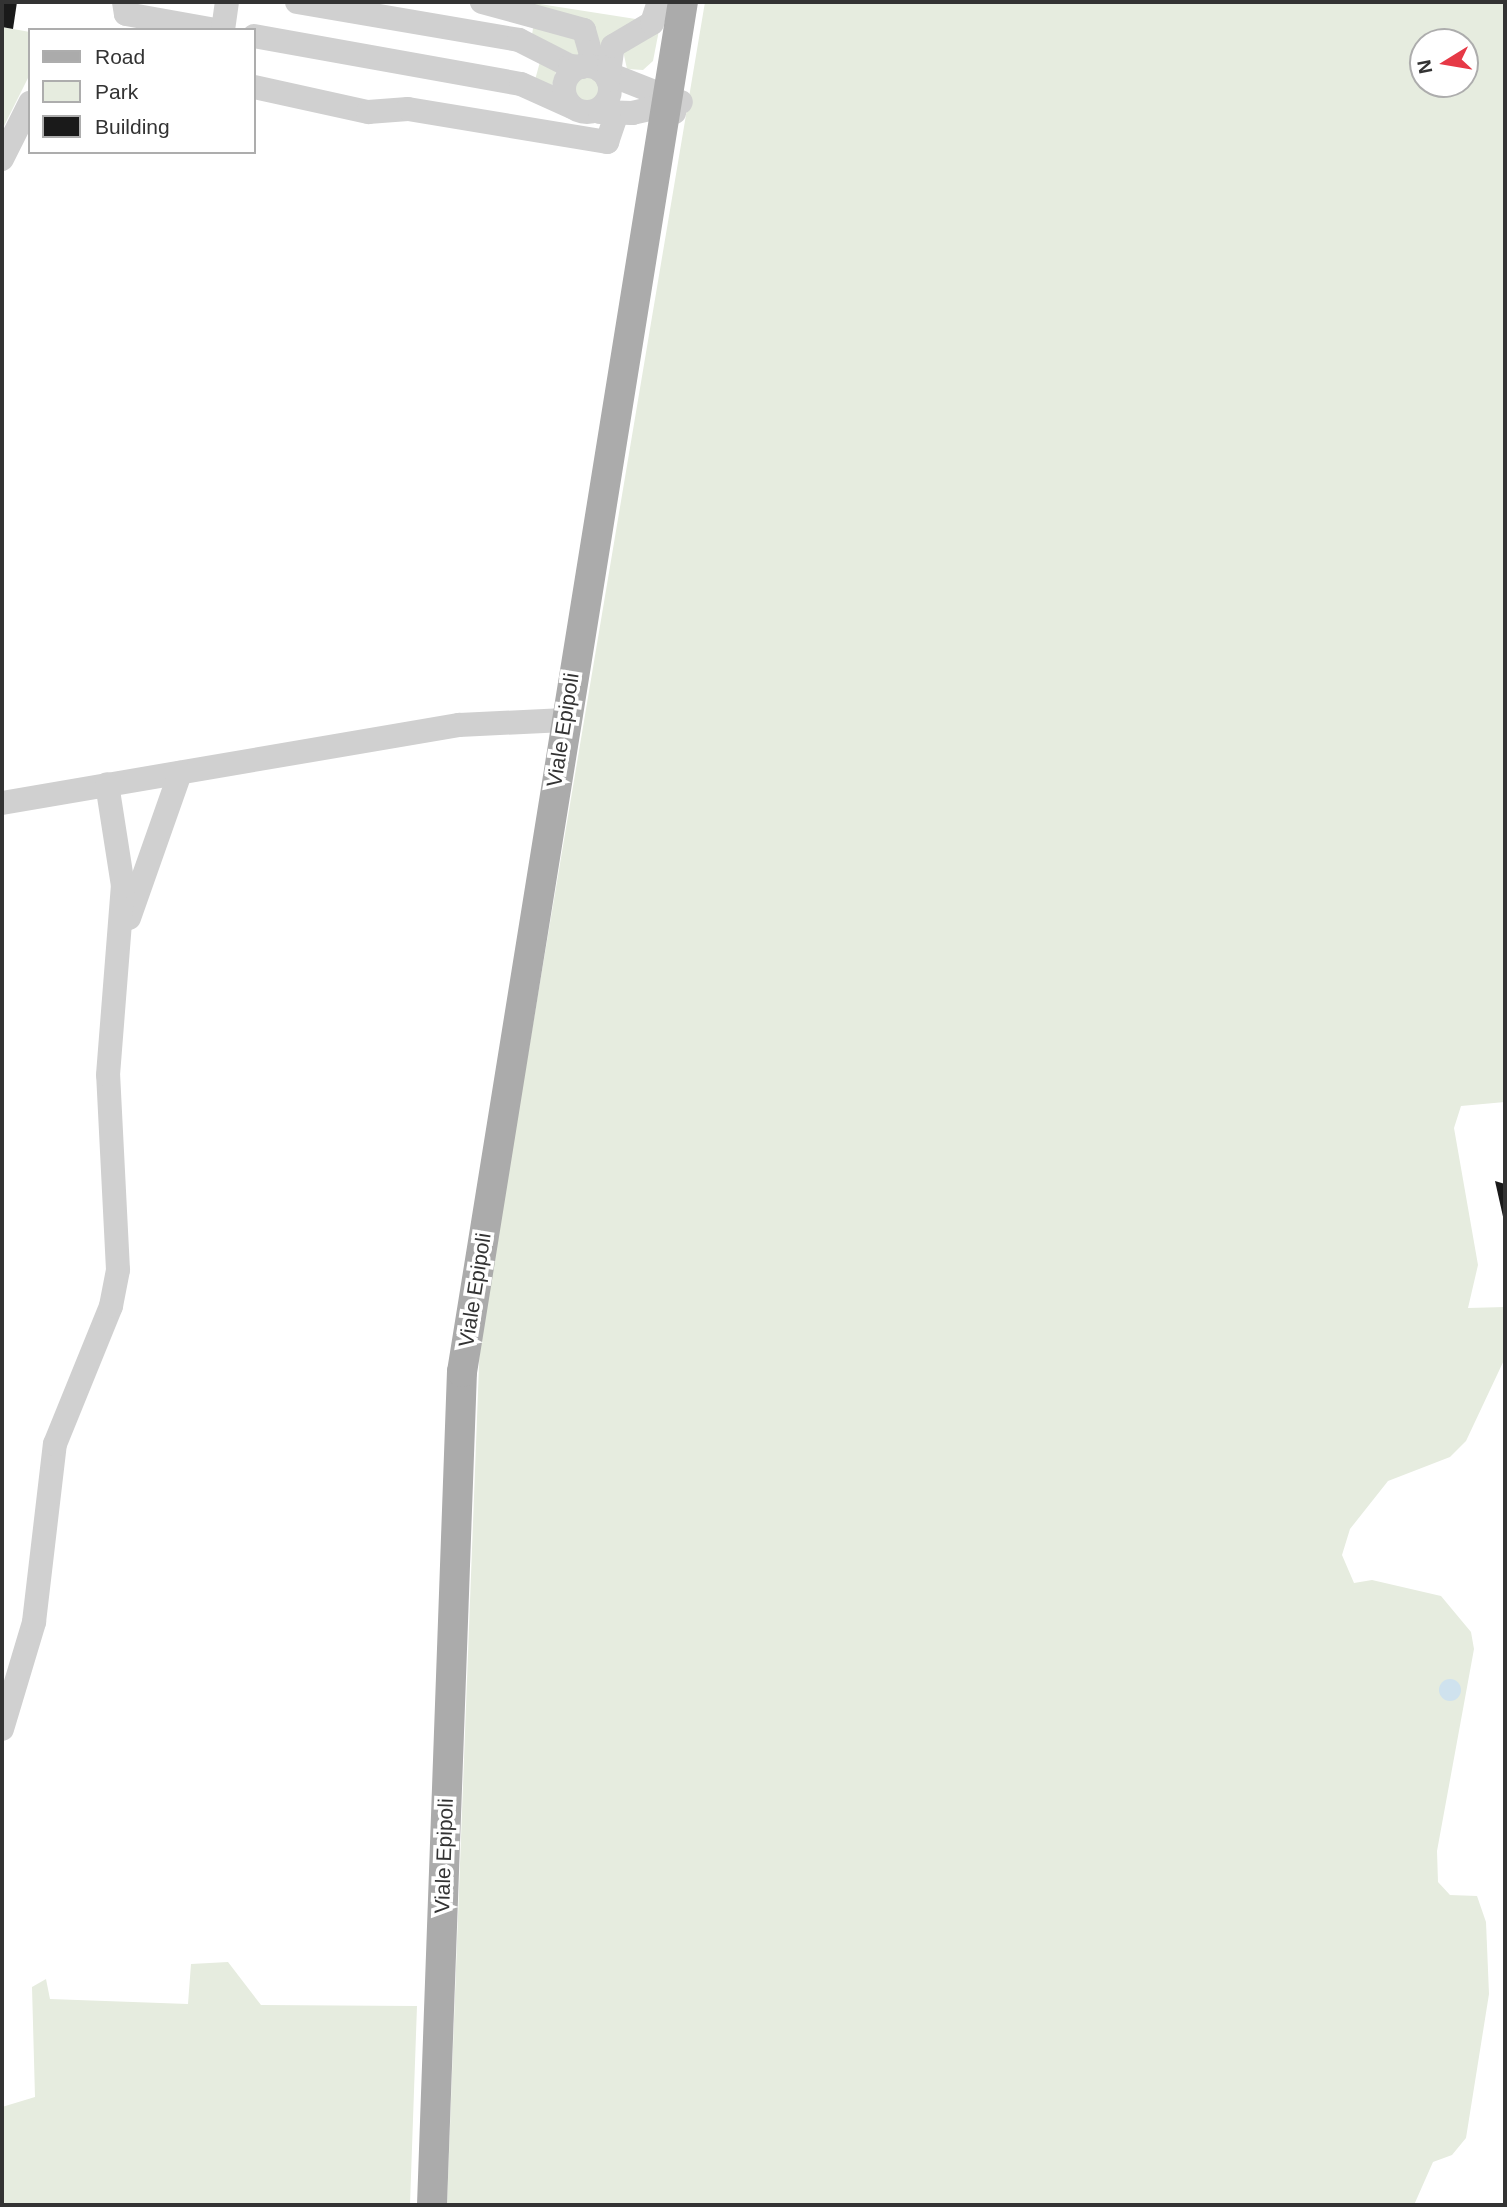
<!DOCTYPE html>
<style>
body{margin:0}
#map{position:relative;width:1507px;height:2207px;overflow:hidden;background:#fff;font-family:Helvetica,sans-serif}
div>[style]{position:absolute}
.green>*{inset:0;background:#e6ecdf}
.round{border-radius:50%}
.water>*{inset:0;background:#cfe2ee}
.building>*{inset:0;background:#1a1a1a}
.minor>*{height:24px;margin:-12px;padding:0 12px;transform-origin:12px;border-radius:12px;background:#d0d0d0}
.minor>.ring{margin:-12px;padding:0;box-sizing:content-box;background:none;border:24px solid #d0d0d0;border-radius:50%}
.major>*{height:30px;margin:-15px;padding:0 15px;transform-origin:15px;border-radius:15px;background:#ababab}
span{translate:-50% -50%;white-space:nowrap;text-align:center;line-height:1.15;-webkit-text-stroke:7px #fff;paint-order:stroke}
.street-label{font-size:21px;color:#333}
.frame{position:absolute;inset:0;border:4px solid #333;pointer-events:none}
.legend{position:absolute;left:28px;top:28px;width:228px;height:126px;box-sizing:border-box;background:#fff;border:2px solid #adadad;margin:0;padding:9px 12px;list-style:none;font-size:21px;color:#333}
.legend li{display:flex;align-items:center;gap:14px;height:35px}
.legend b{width:35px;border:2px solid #adadad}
.north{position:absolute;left:1409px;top:28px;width:70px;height:70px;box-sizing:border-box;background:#fff;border:2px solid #adadad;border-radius:50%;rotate:259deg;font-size:19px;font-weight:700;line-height:28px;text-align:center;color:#333}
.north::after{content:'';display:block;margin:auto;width:24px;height:32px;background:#e63946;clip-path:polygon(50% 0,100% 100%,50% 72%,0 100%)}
</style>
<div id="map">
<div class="green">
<i style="clip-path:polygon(527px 2px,642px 20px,600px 48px)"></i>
<i style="clip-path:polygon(evenodd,705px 2px,1505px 2px,1505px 1102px,1461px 1106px,1454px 1128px,1478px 1265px,1468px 1308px,1505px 1307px,1505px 1358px,1466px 1441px,1450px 1457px,1388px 1481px,1350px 1529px,1342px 1555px,1354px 1583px,1372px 1580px,1441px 1596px,1471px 1632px,1474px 1649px,1437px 1851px,1438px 1882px,1450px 1895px,1477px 1896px,1486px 1922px,1489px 1994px,1466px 2138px,1452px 2155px,1433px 2162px,1414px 2205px,447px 2205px,480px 1339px,705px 2px,1423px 42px,1465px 42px,1465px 84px,1423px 84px,1423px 42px)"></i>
<i style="clip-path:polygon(534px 22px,578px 35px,584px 52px,576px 56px,532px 35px)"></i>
<i style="clip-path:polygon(660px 25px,653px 61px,643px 70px,627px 69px,622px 46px)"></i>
<i style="clip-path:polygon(2px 27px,30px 32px,30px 74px,2px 130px)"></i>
<i style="clip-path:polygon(541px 58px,556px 72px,552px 86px,535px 80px)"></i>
<i class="round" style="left:572px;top:75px;width:30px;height:30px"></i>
<i style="clip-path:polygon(228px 1962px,261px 2005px,417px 2006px,410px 2205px,2px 2205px,2px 2107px,35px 2097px,32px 1987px,46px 1979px,50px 1999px,188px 2004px,191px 1964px)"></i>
</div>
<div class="water">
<i class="round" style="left:1439px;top:1679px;width:22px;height:22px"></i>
</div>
<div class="building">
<i style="clip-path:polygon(2px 2px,17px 2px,13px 29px,2px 27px)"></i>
<i style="clip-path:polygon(1495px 1181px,1505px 1184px,1505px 1221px,1504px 1221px)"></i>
</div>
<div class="minor">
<i style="left:124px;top:2px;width:12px;rotate:81deg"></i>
<i style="left:126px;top:14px;width:91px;rotate:10.1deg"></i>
<i style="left:297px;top:2px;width:225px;rotate:9.7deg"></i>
<i style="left:519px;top:40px;width:57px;rotate:27deg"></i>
<i style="left:570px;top:66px;width:12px;rotate:5deg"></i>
<i style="left:582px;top:67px;width:13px;rotate:-42deg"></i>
<i style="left:592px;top:58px;width:29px;rotate:-106deg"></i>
<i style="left:584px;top:30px;width:106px;rotate:-164.6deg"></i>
<i style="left:223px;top:30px;width:28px;rotate:-82deg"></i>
<i style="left:254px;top:36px;width:271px;rotate:10.2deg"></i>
<i style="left:521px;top:84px;width:56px;rotate:24.3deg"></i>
<i class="ring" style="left:564px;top:66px;width:22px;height:22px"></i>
<i style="left:601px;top:71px;width:71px;rotate:21.5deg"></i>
<i style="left:667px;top:97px;width:17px;rotate:65deg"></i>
<i style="left:608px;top:80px;width:34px;rotate:-82deg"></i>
<i style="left:613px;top:46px;width:45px;rotate:-30.5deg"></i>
<i style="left:652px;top:23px;width:22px;rotate:-72deg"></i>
<i style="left:254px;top:87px;width:117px;rotate:12.4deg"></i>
<i style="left:368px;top:112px;width:40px;rotate:-4.3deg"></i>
<i style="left:408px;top:109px;width:202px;rotate:9.4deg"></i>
<i style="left:607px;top:142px;width:31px;rotate:-71deg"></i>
<i style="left:600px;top:112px;width:32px;rotate:2deg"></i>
<i style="left:632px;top:113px;width:50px;rotate:-12.7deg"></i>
<i style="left:2px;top:159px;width:63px;rotate:-63.4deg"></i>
<i style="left:2px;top:803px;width:464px;rotate:-9.7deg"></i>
<i style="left:459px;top:725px;width:106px;rotate:-2.7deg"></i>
<i style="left:129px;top:918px;width:154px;rotate:-70.6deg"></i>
<i style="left:2px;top:1729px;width:112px;rotate:-73.3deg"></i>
<i style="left:34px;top:1622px;width:179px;rotate:-83.3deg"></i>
<i style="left:55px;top:1444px;width:149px;rotate:-67.9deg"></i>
<i style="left:111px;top:1306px;width:37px;rotate:-79deg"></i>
<i style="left:118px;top:1270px;width:195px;rotate:-92.9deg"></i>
<i style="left:108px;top:1075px;width:190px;rotate:-85.5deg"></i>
<i style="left:123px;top:886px;width:103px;rotate:-98.9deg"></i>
</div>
<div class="major">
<i style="left:432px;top:2205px;width:834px;rotate:-87.94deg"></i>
<i style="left:462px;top:1372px;width:1388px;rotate:-80.84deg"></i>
</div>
<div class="street-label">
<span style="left:563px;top:730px;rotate:-81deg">Viale Epipoli</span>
<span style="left:475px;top:1290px;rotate:-81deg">Viale Epipoli</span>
<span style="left:444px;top:1856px;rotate:-88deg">Viale Epipoli</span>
</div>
<div class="frame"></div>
<ul class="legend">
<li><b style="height:9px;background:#ababab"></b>Road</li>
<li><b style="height:19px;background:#e6ecdf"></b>Park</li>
<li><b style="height:19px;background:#1a1a1a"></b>Building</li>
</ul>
<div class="north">N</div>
</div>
